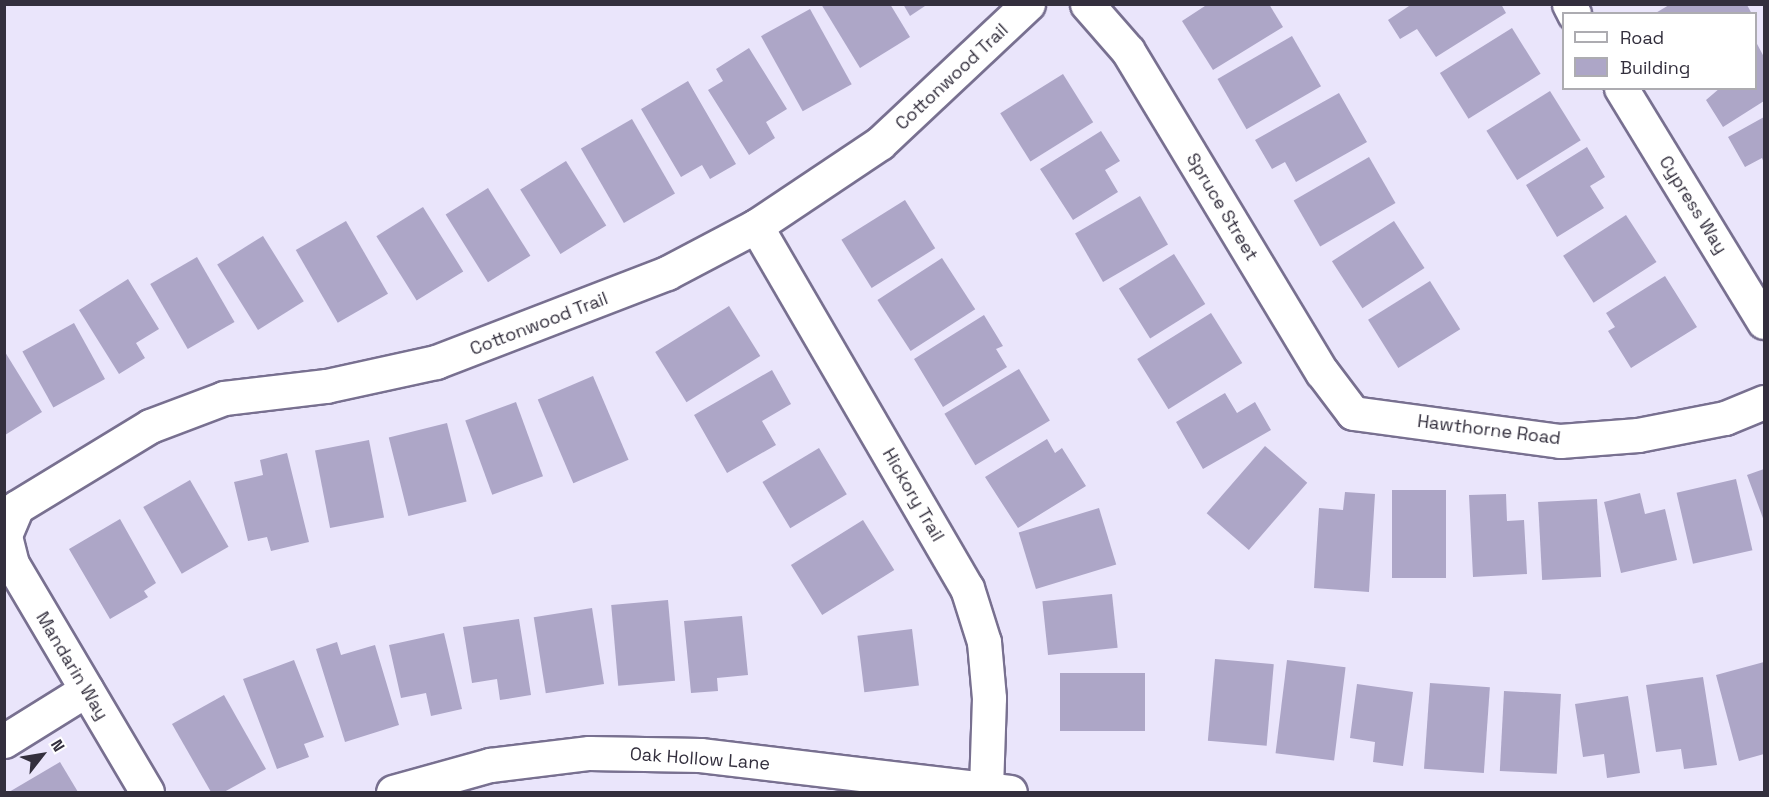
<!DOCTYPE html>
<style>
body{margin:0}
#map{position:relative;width:1769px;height:797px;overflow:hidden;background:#eae5fb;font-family:"Space Grotesk",sans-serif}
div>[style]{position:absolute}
.building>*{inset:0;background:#ada6c7;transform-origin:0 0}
.roads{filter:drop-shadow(2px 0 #787090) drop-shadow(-2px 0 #787090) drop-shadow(0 2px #787090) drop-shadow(0 -2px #787090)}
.minor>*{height:33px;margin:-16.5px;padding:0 16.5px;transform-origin:16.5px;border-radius:16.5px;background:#fff}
span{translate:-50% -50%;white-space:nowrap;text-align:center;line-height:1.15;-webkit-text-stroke:6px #fff;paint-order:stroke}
.street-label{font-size:18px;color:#332f3d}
.frame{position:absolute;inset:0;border:6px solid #332f3d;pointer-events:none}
.legend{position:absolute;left:1562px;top:12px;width:195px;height:78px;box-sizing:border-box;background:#fff;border:2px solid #adacb1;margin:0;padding:8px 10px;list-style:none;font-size:18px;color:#332f3d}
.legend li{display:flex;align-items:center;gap:12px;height:30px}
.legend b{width:30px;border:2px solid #adacb1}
.north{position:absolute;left:12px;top:725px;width:60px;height:60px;-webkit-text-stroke:4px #fff;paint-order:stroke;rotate:59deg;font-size:16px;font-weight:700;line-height:24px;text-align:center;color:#332f3d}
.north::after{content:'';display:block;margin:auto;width:21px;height:27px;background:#332f3d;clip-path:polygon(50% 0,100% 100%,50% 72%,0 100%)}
</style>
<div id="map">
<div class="building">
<i style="clip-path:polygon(821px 4px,890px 4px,910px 37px,860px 68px)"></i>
<i style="clip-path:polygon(903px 4px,928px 4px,910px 16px)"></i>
<i style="clip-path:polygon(1208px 4px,1269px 4px,1283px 27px,1213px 70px,1182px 21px)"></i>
<i style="clip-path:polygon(1412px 4px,1501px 4px,1506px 13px,1436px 57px,1417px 29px,1400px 39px,1388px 20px)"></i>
<i style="clip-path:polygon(1669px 5px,1747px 5px,1752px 14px,1654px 14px)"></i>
<i style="left:810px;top:9px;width:86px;height:56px;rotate:61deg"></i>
<i style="left:1512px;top:28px;width:54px;height:85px;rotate:58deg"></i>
<i style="left:1292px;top:36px;width:58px;height:86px;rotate:60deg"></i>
<i style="clip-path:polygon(1756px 42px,1764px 57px,1764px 101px,1723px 127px,1706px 100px,1720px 88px,1756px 88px)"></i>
<i style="clip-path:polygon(749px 48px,787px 109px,766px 122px,775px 138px,749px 155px,708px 90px,723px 81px,716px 69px)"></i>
<i style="left:1063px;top:74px;width:57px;height:74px;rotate:58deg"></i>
<i style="clip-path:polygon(688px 81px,736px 164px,710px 179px,702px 165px,681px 177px,641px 109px)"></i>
<i style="left:1550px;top:91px;width:58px;height:75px;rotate:58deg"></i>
<i style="clip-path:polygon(1339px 93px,1367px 142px,1296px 182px,1285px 162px,1272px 169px,1255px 140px)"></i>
<i style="clip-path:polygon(1764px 117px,1764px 163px,1762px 158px,1745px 167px,1728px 137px)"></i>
<i style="left:632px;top:119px;width:86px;height:59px;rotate:60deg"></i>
<i style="clip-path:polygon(1101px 131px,1120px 161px,1105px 170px,1118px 192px,1073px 220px,1040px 169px)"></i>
<i style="clip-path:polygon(1587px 147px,1605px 177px,1590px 186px,1604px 208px,1557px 237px,1526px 185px)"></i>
<i style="left:1369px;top:157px;width:53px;height:87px;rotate:60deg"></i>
<i style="left:566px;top:161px;width:76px;height:54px;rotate:58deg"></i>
<i style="left:488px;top:188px;width:80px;height:50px;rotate:58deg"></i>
<i style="left:1140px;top:196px;width:56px;height:75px;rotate:60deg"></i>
<i style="left:905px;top:200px;width:57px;height:75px;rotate:58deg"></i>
<i style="left:423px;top:207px;width:76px;height:55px;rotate:58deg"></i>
<i style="left:1626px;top:215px;width:56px;height:75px;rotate:57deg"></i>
<i style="left:346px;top:221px;width:84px;height:58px;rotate:60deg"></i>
<i style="left:1394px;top:221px;width:56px;height:74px;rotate:57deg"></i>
<i style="left:263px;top:236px;width:77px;height:54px;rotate:58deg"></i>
<i style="left:1174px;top:254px;width:59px;height:65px;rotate:58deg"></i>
<i style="left:197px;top:257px;width:75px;height:54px;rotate:60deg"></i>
<i style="left:942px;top:258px;width:61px;height:77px;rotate:57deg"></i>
<i style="clip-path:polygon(1665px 276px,1697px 327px,1631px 368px,1608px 331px,1615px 327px,1606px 313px)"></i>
<i style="clip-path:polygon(128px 279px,159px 329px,136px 343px,145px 358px,119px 374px,79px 310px)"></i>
<i style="left:1430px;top:281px;width:57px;height:73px;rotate:58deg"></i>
<i style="left:729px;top:306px;width:59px;height:87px;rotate:58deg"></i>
<i style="left:1211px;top:313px;width:59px;height:87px;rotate:58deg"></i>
<i style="clip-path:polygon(984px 315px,1003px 346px,996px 349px,1007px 367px,943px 407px,914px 359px)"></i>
<i style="left:74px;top:323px;width:64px;height:59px;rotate:61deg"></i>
<i style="clip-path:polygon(5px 352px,42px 412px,5px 435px)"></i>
<i style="left:1019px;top:369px;width:60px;height:87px;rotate:59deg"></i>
<i style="clip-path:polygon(772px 370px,791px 404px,762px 421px,776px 445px,727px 473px,694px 415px)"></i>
<i style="left:593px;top:376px;width:91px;height:60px;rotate:67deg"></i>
<i style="clip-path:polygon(1225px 393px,1237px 413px,1255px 402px,1271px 430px,1203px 469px,1176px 422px)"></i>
<i style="left:516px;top:402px;width:79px;height:54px;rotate:70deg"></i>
<i style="left:447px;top:423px;width:81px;height:60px;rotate:76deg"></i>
<i style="clip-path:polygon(1047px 439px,1055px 453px,1062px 448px,1086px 486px,1018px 528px,985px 477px)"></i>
<i style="left:369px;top:440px;width:79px;height:55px;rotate:79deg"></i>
<i style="left:1265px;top:446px;width:56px;height:89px;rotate:41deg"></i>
<i style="left:819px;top:448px;width:54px;height:66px;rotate:59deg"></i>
<i style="clip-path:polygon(287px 453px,309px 542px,271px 551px,267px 537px,248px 541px,234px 482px,263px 475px,260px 460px)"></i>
<i style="clip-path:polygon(1764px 469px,1764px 521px,1747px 475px)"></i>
<i style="left:1736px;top:479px;width:73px;height:61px;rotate:77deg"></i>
<i style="left:190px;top:480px;width:77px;height:54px;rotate:60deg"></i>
<i style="left:1392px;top:490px;width:54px;height:88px"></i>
<i style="clip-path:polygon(1345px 492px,1375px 494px,1369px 592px,1314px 588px,1319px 508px,1343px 510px)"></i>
<i style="clip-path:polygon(1640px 493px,1645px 514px,1665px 509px,1677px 560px,1621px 573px,1604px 502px)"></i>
<i style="clip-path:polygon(1506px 494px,1507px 521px,1524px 520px,1527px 574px,1473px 577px,1469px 495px)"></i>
<i style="left:1597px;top:499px;width:78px;height:59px;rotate:87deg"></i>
<i style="left:1099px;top:508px;width:59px;height:84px;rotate:73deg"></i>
<i style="clip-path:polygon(120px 519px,156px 583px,144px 591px,148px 597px,110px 619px,69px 549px)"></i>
<i style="left:863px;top:520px;width:59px;height:85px;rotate:58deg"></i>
<i style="left:1112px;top:594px;width:54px;height:70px;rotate:84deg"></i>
<i style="left:668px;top:600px;width:81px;height:57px;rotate:85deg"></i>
<i style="left:592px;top:608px;width:77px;height:59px;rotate:81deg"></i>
<i style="clip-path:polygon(742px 616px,748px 675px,717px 678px,718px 691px,691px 693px,684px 621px)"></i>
<i style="clip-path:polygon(519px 619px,531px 695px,500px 700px,497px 679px,472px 683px,463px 627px)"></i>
<i style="left:912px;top:629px;width:57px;height:55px;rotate:83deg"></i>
<i style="clip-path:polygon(444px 633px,462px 709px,431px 716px,426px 693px,401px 698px,389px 645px)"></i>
<i style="clip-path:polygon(337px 642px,341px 655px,375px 645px,399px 725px,345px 742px,316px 649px)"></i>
<i style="left:1215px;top:659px;width:59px;height:82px;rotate:5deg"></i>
<i style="clip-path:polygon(294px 660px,324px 737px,304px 744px,309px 757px,277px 769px,243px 679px)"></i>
<i style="left:1287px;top:660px;width:59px;height:94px;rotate:7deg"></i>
<i style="clip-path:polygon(1764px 662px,1764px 754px,1739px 761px,1716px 675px)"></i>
<i style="left:1060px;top:673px;width:85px;height:58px"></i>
<i style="clip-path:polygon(1703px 677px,1717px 765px,1684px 769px,1681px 749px,1656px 752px,1646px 685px)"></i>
<i style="left:1430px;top:683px;width:60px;height:86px;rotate:4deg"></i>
<i style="clip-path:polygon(1357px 684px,1413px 692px,1403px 766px,1373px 762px,1375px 742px,1350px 738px)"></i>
<i style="left:1504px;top:691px;width:57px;height:80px;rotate:3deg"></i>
<i style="clip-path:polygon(224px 695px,266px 769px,224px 792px,211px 792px,172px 724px)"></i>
<i style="clip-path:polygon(1628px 696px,1640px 773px,1607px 778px,1604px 754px,1583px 757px,1575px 704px)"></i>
<i style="clip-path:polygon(60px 762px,78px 792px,9px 792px)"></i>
</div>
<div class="roads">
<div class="minor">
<i style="left:1087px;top:4px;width:62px;rotate:48.9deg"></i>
<i style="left:1128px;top:51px;width:375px;rotate:58.9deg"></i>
<i style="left:1322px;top:372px;width:51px;rotate:52.9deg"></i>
<i style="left:1353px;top:413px;width:209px;rotate:7.7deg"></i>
<i style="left:1560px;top:441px;width:78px;rotate:-4.4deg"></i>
<i style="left:1638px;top:435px;width:89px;rotate:-11.1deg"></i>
<i style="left:1725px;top:418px;width:42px;rotate:-22.3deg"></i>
<i style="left:1569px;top:4px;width:11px;rotate:63deg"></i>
<i style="left:1621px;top:88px;width:274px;rotate:58.6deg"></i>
<i style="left:756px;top:226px;width:419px;rotate:59.8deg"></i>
<i style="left:967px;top:588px;width:57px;rotate:72.5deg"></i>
<i style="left:984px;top:642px;width:56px;rotate:84.9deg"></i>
<i style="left:989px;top:698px;width:92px;rotate:91.9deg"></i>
<i style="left:4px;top:741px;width:97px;rotate:-31.9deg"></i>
<i style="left:147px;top:792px;width:265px;rotate:-120.6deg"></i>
<i style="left:12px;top:564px;width:30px;rotate:-104deg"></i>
<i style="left:5px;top:535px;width:30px;rotate:-67deg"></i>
<i style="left:17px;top:507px;width:156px;rotate:-31.3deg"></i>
<i style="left:150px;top:426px;width:79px;rotate:-20.7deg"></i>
<i style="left:224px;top:398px;width:103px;rotate:-6.7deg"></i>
<i style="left:326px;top:386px;width:113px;rotate:-12.3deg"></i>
<i style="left:436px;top:362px;width:248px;rotate:-21.1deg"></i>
<i style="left:667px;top:273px;width:101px;rotate:-27.8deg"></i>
<i style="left:756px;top:226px;width:149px;rotate:-33.8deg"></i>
<i style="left:880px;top:143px;width:203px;rotate:-43.2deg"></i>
<i style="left:393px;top:792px;width:101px;rotate:-15.6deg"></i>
<i style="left:490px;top:765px;width:100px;rotate:-6.9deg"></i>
<i style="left:589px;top:753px;width:111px;rotate:1deg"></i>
<i style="left:700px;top:755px;width:312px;rotate:6.8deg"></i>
</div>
</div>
<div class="street-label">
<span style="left:952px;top:77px;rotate:-43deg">Cottonwood Trail</span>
<span style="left:1693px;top:205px;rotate:58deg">Cypress Way</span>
<span style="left:1222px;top:207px;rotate:59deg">Spruce Street</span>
<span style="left:539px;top:324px;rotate:-21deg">Cottonwood Trail</span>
<span style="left:1489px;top:430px;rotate:7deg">Hawthorne Road</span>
<span style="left:913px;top:495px;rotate:60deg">Hickory Trail</span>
<span style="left:72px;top:666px;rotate:59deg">Mandarin Way</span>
<span style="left:700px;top:759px;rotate:4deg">Oak Hollow Lane</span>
</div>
<div class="frame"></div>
<ul class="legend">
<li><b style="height:8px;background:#fff"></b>Road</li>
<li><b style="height:16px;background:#ada6c7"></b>Building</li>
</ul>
<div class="north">N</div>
</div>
